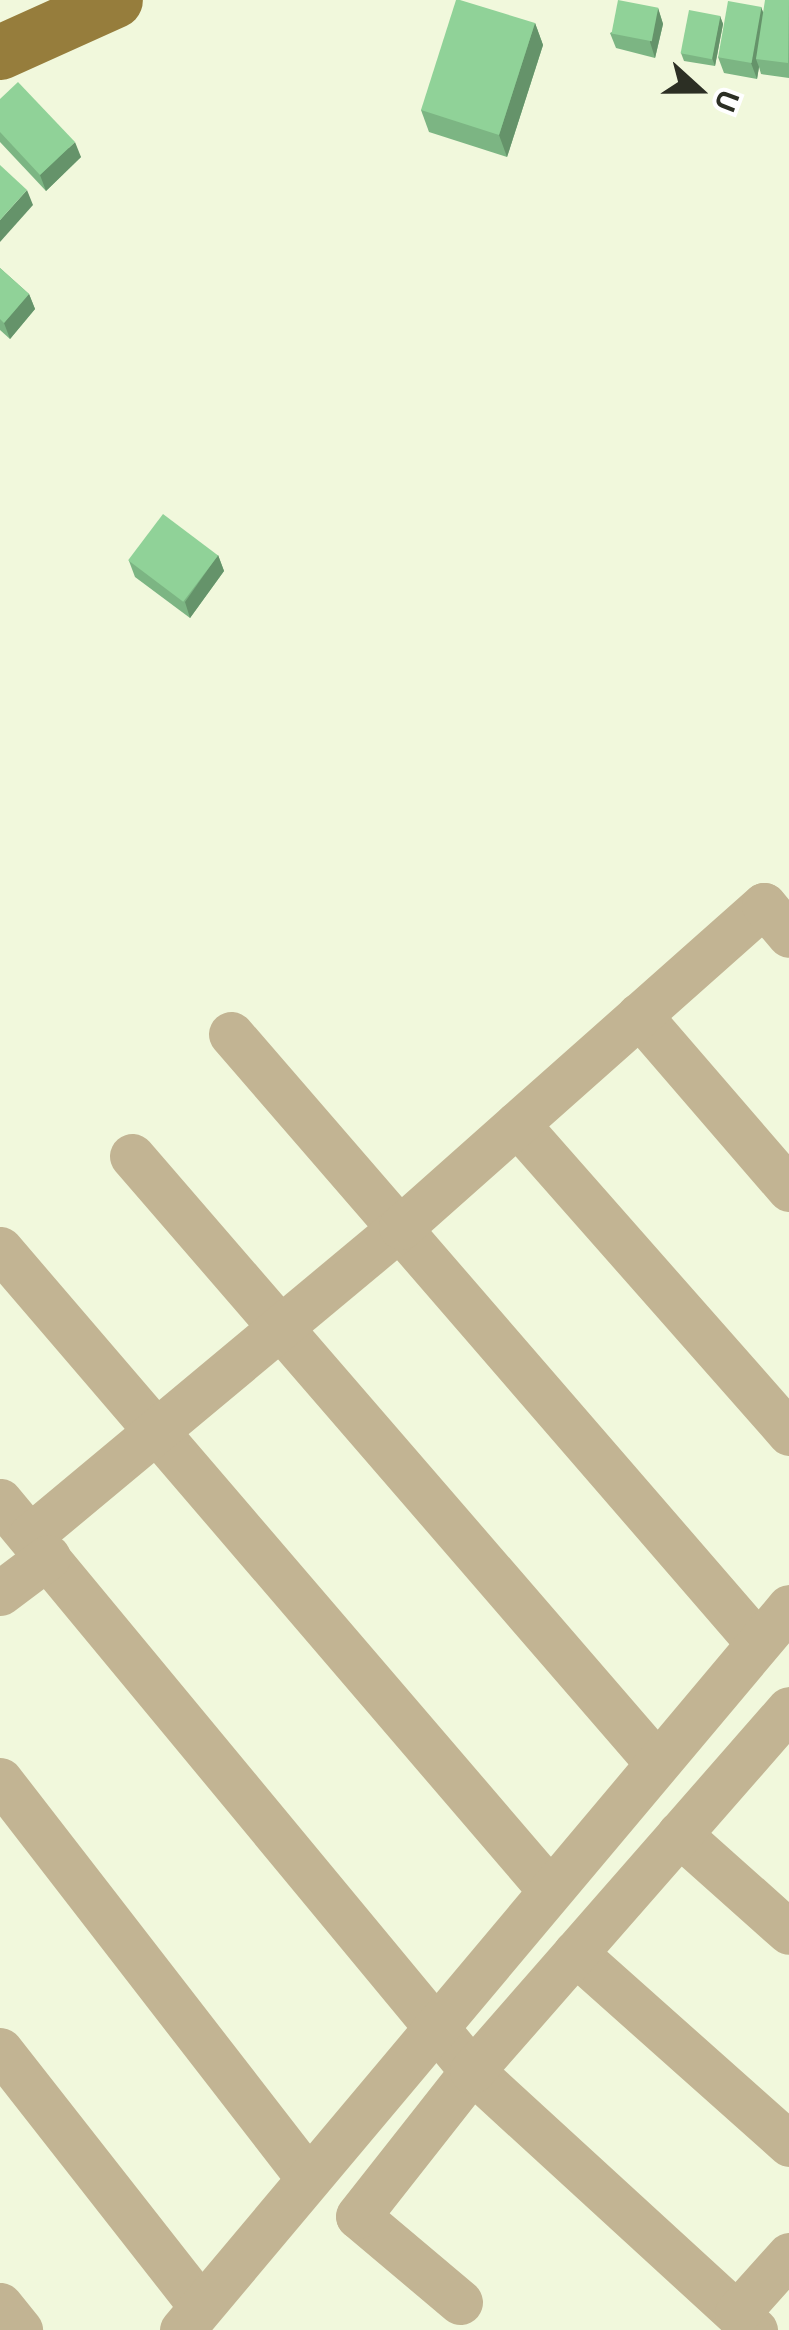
<!DOCTYPE html>
<style>
body{margin:0}
#map{position:relative;width:789px;height:2330px;overflow:hidden;background:#f1f8dc;font-family:"Public Sans",sans-serif}
div>[style]{position:absolute}
.minor>*{height:45px;margin:-22.5px;padding:0 22.5px;transform-origin:22.5px;border-radius:22.5px;background:#c2b493}
.major>*{height:55px;margin:-27.5px;padding:0 27.5px;transform-origin:27.5px;border-radius:27.5px;background:#967d3c}
.wall>*{inset:0;background:#7cb583}
.shaded-wall>*{inset:0;background:#65936a}
.building>*{inset:0;background:#90d298;transform-origin:0 0}
span{translate:-50% -50%;white-space:nowrap;text-align:center;line-height:1.15;-webkit-text-stroke:9px #fff;paint-order:stroke}
.north{position:absolute;left:649px;top:40px;width:100px;height:100px;-webkit-text-stroke:8px #fff;paint-order:stroke;rotate:111deg;font-size:28px;font-weight:700;line-height:40px;text-align:center;color:#2c2f24}
.north::after{content:'';display:block;margin:auto;width:35px;height:45px;background:#2c2f24;clip-path:polygon(50% 0,100% 100%,50% 72%,0 100%)}
</style>
<div id="map">
<div class="minor">
<i style="left:639px;top:1015px;width:230px;rotate:49.2deg"></i>
<i style="left:231px;top:1034px;width:805px;rotate:49.13deg"></i>
<i style="left:517px;top:1124px;width:412px;rotate:48.6deg"></i>
<i style="left:132px;top:1156px;width:801px;rotate:49.15deg"></i>
<i style="left:0;top:1249px;width:842px;rotate:49.38deg"></i>
<i style="left:0;top:1501px;width:740px;rotate:50.37deg"></i>
<i style="left:472px;top:2071px;width:384px;rotate:42.5deg"></i>
<i style="left:30px;top:1536px;width:483px;rotate:-39.8deg"></i>
<i style="left:401px;top:1227px;width:485px;rotate:-41.6deg"></i>
<i style="left:764px;top:905px;width:39px;rotate:50deg"></i>
<i style="left:0;top:1593px;width:60px;rotate:-36.9deg"></i>
<i style="left:0;top:1780px;width:503px;rotate:52.26deg"></i>
<i style="left:679px;top:1834px;width:147px;rotate:41.7deg"></i>
<i style="left:575px;top:1953px;width:287px;rotate:41.7deg"></i>
<i style="left:0;top:2050px;width:325px;rotate:51.9deg"></i>
<i style="left:460px;top:2302px;width:133px;rotate:-139.9deg"></i>
<i style="left:358px;top:2216px;width:184px;rotate:-51.8deg"></i>
<i style="left:472px;top:2071px;width:481px;rotate:-48.8deg"></i>
<i style="left:0;top:2305px;width:32px;rotate:51deg"></i>
<i style="left:737px;top:2313px;width:78px;rotate:-48.1deg"></i>
<i style="left:182px;top:2330px;width:944px;rotate:-49.98deg"></i>
</div>
<div class="major">
<i style="left:0;top:52px;width:126px;rotate:-24.3deg"></i>
</div>
<div class="wall">
<i style="clip-path:polygon(789px 0,789px 78px,761px 74px,759px 67px,757px 79px,724px 73px,718px 57px,761px 7px,763px 12px)"></i>
<i style="clip-path:polygon(658px 8px,663px 24px,655px 58px,616px 48px,610px 33px)"></i>
<i style="clip-path:polygon(720px 16px,723px 24px,715px 66px,684px 61px,681px 53px)"></i>
<i style="clip-path:polygon(535px 23px,543px 45px,507px 157px,429px 132px,421px 110px)"></i>
<i style="clip-path:polygon(0 99px,81px 157px,46px 191px,0 142px)"></i>
<i style="clip-path:polygon(0 268px,29px 294px,35px 309px,10px 339px,0 330px)"></i>
<i style="clip-path:polygon(218px 555px,224px 571px,190px 618px,135px 577px,129px 561px)"></i>
</div>
<div class="shaded-wall">
<i style="clip-path:polygon(761px 7px,767px 23px,756px 59px,759px 67px,757px 79px,751px 63px)"></i>
<i style="clip-path:polygon(658px 8px,663px 24px,655px 58px,650px 42px)"></i>
<i style="clip-path:polygon(720px 16px,723px 24px,715px 66px,712px 58px)"></i>
<i style="clip-path:polygon(535px 23px,543px 45px,507px 157px,499px 135px)"></i>
<i style="clip-path:polygon(75px 142px,81px 157px,46px 191px,40px 175px)"></i>
<i style="clip-path:polygon(27px 190px,33px 205px,0 242px,0 220px)"></i>
<i style="clip-path:polygon(29px 294px,35px 309px,10px 339px,4px 323px)"></i>
<i style="clip-path:polygon(218px 555px,224px 571px,190px 618px,185px 602px)"></i>
</div>
<div class="building">
<i style="clip-path:polygon(456px 0,460px 0,535px 23px,499px 135px,421px 110px)"></i>
<i style="left:618px;top:0;width:41px;height:34px;rotate:11deg"></i>
<i style="clip-path:polygon(765px 0,789px 0,788px 63px,756px 59px)"></i>
<i style="left:728px;top:1px;width:34px;height:57px;rotate:10deg"></i>
<i style="left:689px;top:10px;width:32px;height:44px;rotate:11deg"></i>
<i style="clip-path:polygon(18px 82px,75px 142px,40px 175px,0 132px,0 99px)"></i>
<i style="clip-path:polygon(0 165px,27px 190px,0 220px)"></i>
<i style="clip-path:polygon(0 268px,29px 294px,4px 323px,0 319px)"></i>
<i style="left:163px;top:514px;width:69px;height:58px;rotate:37deg"></i>
</div>
<div class="north">U</div>
</div>
